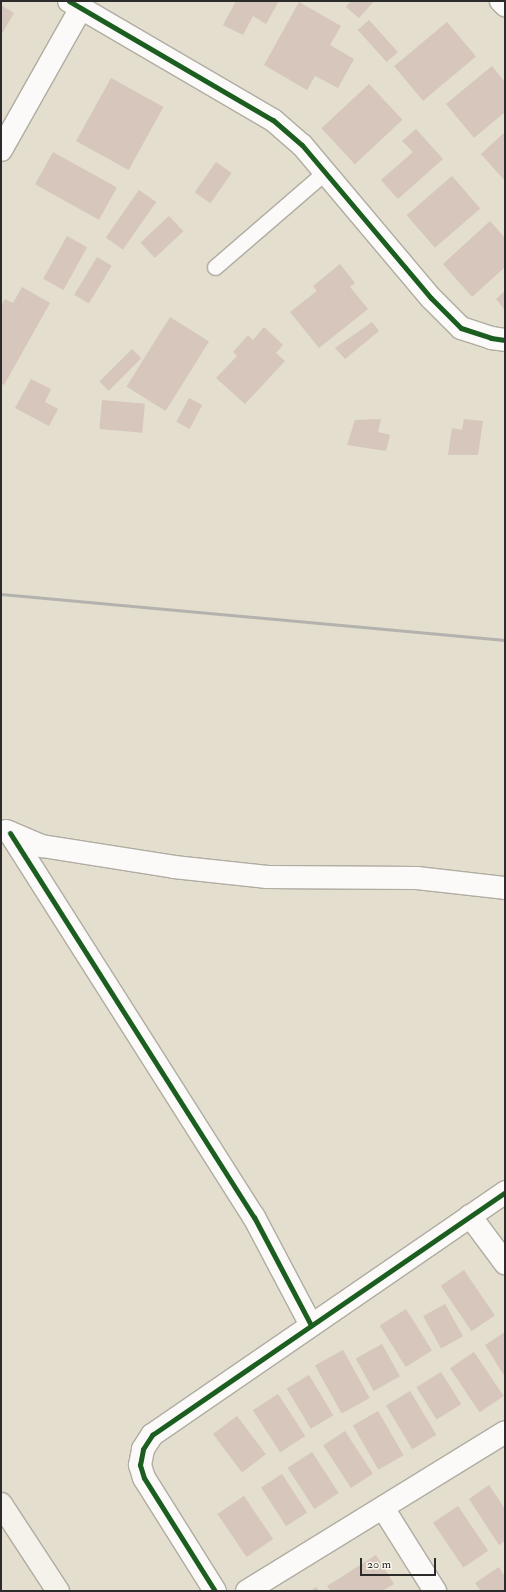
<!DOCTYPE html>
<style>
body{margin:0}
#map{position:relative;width:506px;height:1592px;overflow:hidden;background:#e3decd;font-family:"IM FELL Double Pica",serif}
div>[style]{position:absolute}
.building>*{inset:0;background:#d6c6bb;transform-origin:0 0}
.roads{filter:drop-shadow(1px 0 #b0aca2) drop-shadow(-1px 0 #b0aca2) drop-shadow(0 1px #b0aca2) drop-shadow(0 -1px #b0aca2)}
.lane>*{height:15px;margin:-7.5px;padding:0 7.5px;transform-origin:7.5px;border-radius:7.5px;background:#fbfaf8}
.street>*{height:22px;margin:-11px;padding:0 11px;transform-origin:11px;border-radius:11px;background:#fbfaf8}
.secondary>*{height:22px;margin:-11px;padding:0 11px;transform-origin:11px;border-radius:11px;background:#f5f2ec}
.rail>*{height:3px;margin:-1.5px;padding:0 1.5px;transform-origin:1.5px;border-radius:1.5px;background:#b3b2af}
.cycleway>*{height:5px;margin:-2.5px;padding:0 2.5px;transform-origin:2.5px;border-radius:2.5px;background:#1b5e20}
span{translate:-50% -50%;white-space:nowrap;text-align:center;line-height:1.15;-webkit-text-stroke:4px #fbf7ec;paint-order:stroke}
.frame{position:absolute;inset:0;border:2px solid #2b2b2b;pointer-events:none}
.scale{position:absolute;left:360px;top:1558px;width:76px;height:18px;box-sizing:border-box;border:2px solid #2b2b2b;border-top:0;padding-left:5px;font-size:12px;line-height:14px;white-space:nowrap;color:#2b2b2b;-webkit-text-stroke:3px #fbf7ec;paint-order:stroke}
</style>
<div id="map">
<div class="building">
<i style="clip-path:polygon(236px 1px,279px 1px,266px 24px,253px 16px,243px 35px,223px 25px)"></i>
<i style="clip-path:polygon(351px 1px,374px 1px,359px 18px,346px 7px)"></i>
<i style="clip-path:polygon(299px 2px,341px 26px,330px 45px,354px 59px,338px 88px,315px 76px,307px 90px,264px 65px)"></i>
<i style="clip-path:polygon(1px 5px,14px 13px,1px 35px)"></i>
<i style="left:369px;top:20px;width:43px;height:15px;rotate:48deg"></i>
<i style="left:447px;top:22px;width:45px;height:69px;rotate:50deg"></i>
<i style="clip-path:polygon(492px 66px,505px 82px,505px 112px,474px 138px,446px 104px)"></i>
<i style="left:111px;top:78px;width:60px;height:72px;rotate:29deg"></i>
<i style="left:369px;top:84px;width:49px;height:65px;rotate:47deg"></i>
<i style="clip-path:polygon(416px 129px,443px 159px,398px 199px,381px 180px,413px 152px,402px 141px)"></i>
<i style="clip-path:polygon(505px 132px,505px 181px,481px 154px)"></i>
<i style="left:53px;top:152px;width:73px;height:37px;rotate:29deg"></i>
<i style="left:216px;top:162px;width:19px;height:37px;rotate:35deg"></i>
<i style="left:452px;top:176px;width:43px;height:60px;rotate:49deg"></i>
<i style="left:139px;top:190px;width:21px;height:58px;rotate:35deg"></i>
<i style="left:169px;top:216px;width:21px;height:39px;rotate:47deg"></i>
<i style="clip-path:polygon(490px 221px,505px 238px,505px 267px,472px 297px,443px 264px)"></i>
<i style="left:67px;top:236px;width:23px;height:49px;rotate:29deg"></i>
<i style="left:97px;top:257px;width:17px;height:44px;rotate:31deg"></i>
<i style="clip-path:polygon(340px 264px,355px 283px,350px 287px,368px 309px,319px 348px,290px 312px,317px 291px,313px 286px)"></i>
<i style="clip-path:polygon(22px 287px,50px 303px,4px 385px,1px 383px,1px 306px,5px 299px,13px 303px)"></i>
<i style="clip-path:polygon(505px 291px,505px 310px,496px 299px)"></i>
<i style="left:170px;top:317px;width:46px;height:82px;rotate:32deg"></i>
<i style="clip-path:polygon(372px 322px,379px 331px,345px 359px,335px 348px)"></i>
<i style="clip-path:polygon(264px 327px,283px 345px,276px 353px,285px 361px,245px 404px,216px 378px,237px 356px,233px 352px,248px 335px,253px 340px)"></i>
<i style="left:132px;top:349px;width:13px;height:46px;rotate:45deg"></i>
<i style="clip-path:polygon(31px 379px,51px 389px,45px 402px,58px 409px,49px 426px,15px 408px)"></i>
<i style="left:189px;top:398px;width:15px;height:27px;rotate:28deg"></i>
<i style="left:102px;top:400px;width:43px;height:29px;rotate:5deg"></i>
<i style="clip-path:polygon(381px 419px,378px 432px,390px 435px,386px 451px,347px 445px,355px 420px)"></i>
<i style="clip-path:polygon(464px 419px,483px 421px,478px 455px,448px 455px,452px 428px,462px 430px)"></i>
<i style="left:464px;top:1270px;width:55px;height:28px;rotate:56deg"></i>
<i style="left:445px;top:1304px;width:37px;height:25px;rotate:61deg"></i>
<i style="left:406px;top:1309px;width:49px;height:31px;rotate:58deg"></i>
<i style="clip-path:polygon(505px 1332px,505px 1377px,485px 1345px)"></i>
<i style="left:382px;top:1344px;width:37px;height:30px;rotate:61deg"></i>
<i style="left:343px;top:1350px;width:55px;height:32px;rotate:61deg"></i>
<i style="left:474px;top:1352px;width:53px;height:29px;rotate:56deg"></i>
<i style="left:441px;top:1372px;width:38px;height:29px;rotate:58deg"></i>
<i style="left:309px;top:1375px;width:47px;height:26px;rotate:59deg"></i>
<i style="left:410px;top:1391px;width:51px;height:28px;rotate:59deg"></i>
<i style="left:278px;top:1394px;width:50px;height:30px;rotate:57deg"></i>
<i style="left:378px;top:1411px;width:51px;height:29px;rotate:60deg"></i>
<i style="left:237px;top:1416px;width:48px;height:30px;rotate:53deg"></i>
<i style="left:345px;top:1431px;width:51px;height:26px;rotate:57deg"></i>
<i style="left:312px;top:1452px;width:49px;height:29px;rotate:57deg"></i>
<i style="left:282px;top:1474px;width:46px;height:25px;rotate:57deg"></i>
<i style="clip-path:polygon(489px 1485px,505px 1509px,505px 1541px,499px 1545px,469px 1499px)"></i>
<i style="left:244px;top:1496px;width:52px;height:32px;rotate:56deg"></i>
<i style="left:458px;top:1506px;width:54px;height:30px;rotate:56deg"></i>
<i style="clip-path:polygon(376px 1555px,394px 1584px,382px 1591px,331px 1591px,327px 1586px)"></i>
<i style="clip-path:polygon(499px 1567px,505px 1577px,505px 1591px,481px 1591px,475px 1583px)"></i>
<i style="clip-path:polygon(316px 1587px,319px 1591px,311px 1591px)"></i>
</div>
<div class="roads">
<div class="lane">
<i style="left:215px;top:267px;width:144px;rotate:-40.8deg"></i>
</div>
<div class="street">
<i style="left:69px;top:1px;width:236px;rotate:30.3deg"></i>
<i style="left:273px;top:120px;width:38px;rotate:41deg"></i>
<i style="left:302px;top:145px;width:200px;rotate:49.9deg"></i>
<i style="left:431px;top:298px;width:42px;rotate:45deg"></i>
<i style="left:461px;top:328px;width:32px;rotate:18deg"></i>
<i style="left:491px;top:338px;width:14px;rotate:8deg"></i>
<i style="left:501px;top:1px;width:6px;rotate:45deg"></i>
<i style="left:1px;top:150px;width:163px;rotate:-60.6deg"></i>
<i style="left:6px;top:831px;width:39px;rotate:23deg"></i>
<i style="left:42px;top:846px;width:134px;rotate:9deg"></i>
<i style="left:174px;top:867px;width:94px;rotate:6.1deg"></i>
<i style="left:267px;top:877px;width:150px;rotate:0.4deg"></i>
<i style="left:417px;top:878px;width:89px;rotate:6.5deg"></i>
<i style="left:10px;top:833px;width:455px;rotate:57.6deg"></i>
<i style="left:254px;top:1217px;width:122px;rotate:62.2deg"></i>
<i style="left:470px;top:1216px;width:59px;rotate:53.3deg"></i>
<i style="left:383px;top:1508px;width:98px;rotate:57.9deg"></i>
<i style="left:215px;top:1591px;width:133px;rotate:-122.1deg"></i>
<i style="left:144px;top:1478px;width:14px;rotate:-107deg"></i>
<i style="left:140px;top:1465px;width:16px;rotate:-79deg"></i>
<i style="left:143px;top:1449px;width:17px;rotate:-57deg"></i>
<i style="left:152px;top:1435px;width:429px;rotate:-34.5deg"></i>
<i style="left:247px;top:1591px;width:303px;rotate:-31.6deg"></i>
</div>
<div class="secondary">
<i style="left:1px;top:1504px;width:104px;rotate:56.8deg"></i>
</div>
</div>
<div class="rail">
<i style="left:1px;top:594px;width:506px;rotate:5.21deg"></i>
</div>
<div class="cycleway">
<i style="left:69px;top:1px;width:236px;rotate:30.3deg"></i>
<i style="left:273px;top:120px;width:38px;rotate:41deg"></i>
<i style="left:302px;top:145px;width:200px;rotate:49.9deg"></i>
<i style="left:431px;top:298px;width:42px;rotate:45deg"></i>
<i style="left:461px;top:328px;width:32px;rotate:18deg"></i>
<i style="left:491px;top:338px;width:14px;rotate:8deg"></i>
<i style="left:10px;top:833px;width:455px;rotate:57.6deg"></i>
<i style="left:254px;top:1217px;width:122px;rotate:62.2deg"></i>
<i style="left:215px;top:1591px;width:133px;rotate:-122.1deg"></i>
<i style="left:144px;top:1478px;width:14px;rotate:-107deg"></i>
<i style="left:140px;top:1465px;width:16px;rotate:-79deg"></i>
<i style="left:143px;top:1449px;width:17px;rotate:-57deg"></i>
<i style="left:152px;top:1435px;width:429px;rotate:-34.5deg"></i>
</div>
<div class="frame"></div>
<div class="scale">20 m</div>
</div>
